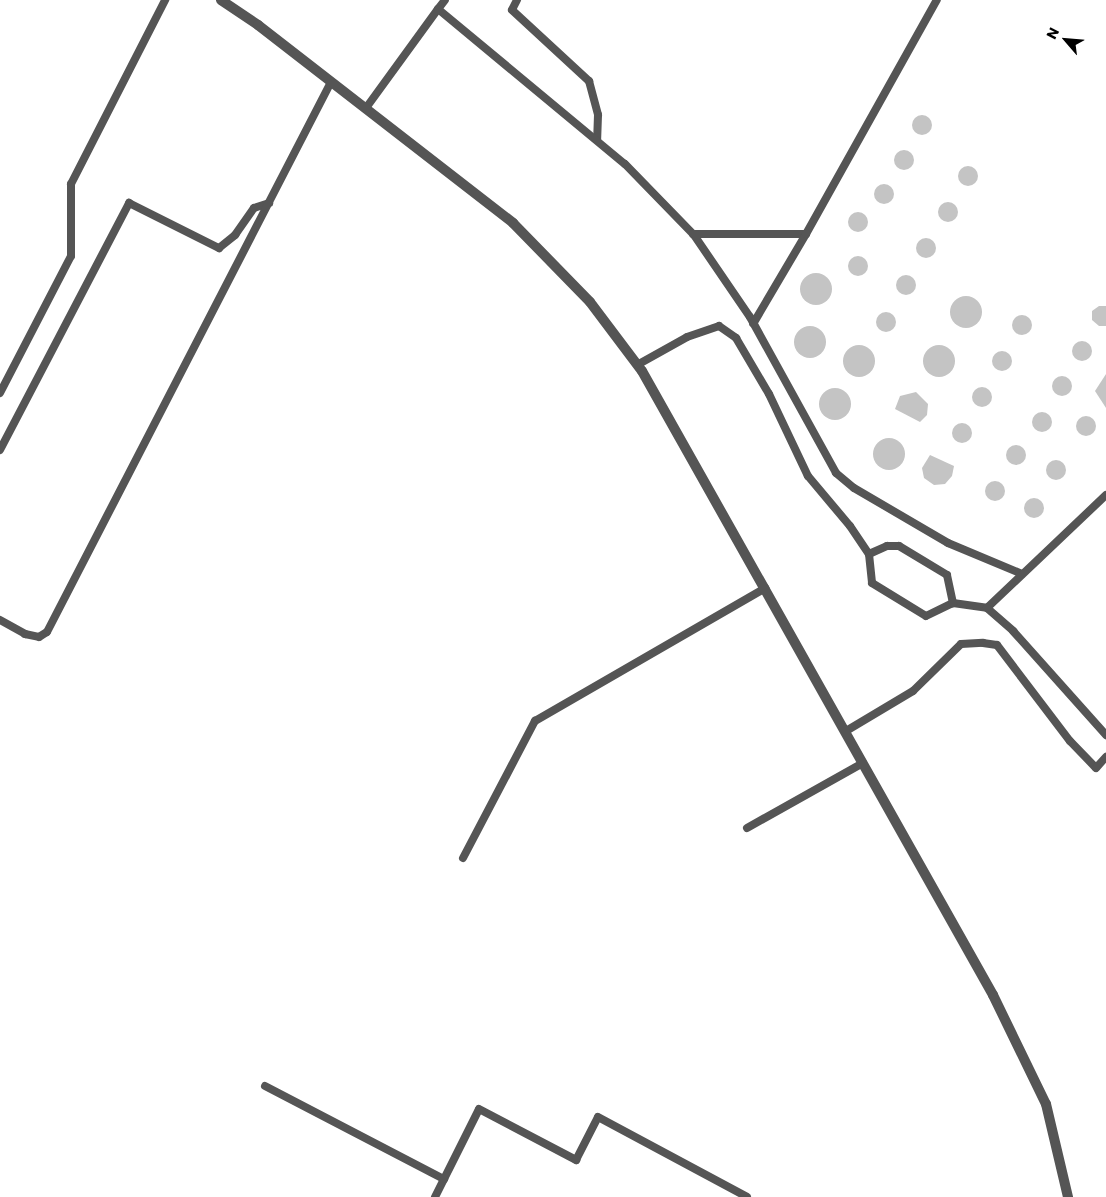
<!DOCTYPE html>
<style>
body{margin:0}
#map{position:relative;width:1106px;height:1197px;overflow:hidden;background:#fff;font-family:Poppins,sans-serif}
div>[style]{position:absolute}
.building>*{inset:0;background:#c4c4c4}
.round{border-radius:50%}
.service>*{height:8px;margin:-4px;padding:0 4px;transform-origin:4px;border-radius:4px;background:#555}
.minor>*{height:10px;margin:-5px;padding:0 5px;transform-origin:5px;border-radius:5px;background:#555}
span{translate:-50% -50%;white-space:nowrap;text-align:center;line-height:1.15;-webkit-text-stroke:4px #fff;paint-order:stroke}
.north{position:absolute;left:1041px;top:15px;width:50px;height:50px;-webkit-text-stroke:4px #fff;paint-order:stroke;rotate:297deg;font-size:14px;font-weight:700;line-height:20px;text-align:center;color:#000}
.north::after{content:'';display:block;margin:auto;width:18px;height:22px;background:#000;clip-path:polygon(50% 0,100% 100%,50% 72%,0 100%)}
</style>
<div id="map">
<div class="building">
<i class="round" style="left:912px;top:115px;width:20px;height:20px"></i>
<i class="round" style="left:894px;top:150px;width:20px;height:20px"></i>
<i class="round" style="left:958px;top:166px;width:20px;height:20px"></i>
<i class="round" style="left:874px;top:184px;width:20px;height:20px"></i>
<i class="round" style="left:938px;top:202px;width:20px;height:20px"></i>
<i class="round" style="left:848px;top:212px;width:20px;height:20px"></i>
<i class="round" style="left:916px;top:238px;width:20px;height:20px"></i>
<i class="round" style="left:848px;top:256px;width:20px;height:20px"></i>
<i class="round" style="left:800px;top:273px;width:32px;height:32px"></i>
<i class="round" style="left:896px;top:275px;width:20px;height:20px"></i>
<i class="round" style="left:950px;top:296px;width:32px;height:32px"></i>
<i style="clip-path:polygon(1099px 306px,1106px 306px,1106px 326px,1099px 326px,1092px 320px,1092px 311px)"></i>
<i class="round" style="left:876px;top:312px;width:20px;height:20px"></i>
<i class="round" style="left:1012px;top:315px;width:20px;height:20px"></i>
<i class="round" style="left:794px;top:326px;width:32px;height:32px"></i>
<i class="round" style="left:1072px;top:341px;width:20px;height:20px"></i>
<i class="round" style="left:843px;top:345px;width:32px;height:32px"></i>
<i class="round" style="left:923px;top:345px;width:32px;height:32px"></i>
<i class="round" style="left:992px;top:351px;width:20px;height:20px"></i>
<i style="clip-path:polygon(1106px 374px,1106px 408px,1095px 391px)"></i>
<i class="round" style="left:1052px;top:376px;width:20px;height:20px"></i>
<i class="round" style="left:972px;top:387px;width:20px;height:20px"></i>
<i class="round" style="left:819px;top:388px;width:32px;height:32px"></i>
<i style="clip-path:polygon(916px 392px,928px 404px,927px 415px,920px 422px,895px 409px,900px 396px)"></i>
<i class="round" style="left:1032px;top:412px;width:20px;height:20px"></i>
<i class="round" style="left:1076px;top:416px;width:20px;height:20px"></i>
<i class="round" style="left:952px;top:423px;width:20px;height:20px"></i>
<i class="round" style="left:873px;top:438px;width:32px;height:32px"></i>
<i class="round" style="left:1006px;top:445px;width:20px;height:20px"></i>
<i style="clip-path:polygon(930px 455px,954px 466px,952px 476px,945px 484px,934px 485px,924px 478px,922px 468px)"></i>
<i class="round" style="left:1046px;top:460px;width:20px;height:20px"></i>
<i class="round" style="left:985px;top:481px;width:20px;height:20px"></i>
<i class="round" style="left:1024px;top:498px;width:20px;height:20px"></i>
</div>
<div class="service">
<i style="left:517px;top:0;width:11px;rotate:117deg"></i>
<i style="left:512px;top:10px;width:105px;rotate:42.7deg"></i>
<i style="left:589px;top:81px;width:35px;rotate:75deg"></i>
<i style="left:598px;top:115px;width:25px;rotate:92deg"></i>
<i style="left:438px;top:9px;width:11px;rotate:-52deg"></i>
<i style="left:366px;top:108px;width:122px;rotate:-54deg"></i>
<i style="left:438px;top:9px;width:243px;rotate:39.7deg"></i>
<i style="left:625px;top:164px;width:99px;rotate:45.8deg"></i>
<i style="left:694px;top:235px;width:99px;rotate:55.7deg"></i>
<i style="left:750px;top:317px;width:178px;rotate:61.1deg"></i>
<i style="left:836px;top:473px;width:23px;rotate:40deg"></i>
<i style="left:854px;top:488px;width:109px;rotate:30.3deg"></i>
<i style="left:948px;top:543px;width:80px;rotate:22.7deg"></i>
<i style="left:693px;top:234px;width:113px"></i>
<i style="left:806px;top:234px;width:104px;rotate:120.5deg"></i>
<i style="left:806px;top:234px;width:268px;rotate:-60.8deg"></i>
<i style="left:637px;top:365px;width:57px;rotate:-29.2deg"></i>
<i style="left:687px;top:337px;width:34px;rotate:-19deg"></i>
<i style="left:719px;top:326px;width:21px;rotate:35deg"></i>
<i style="left:736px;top:338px;width:65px;rotate:59.5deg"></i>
<i style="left:769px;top:394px;width:91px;rotate:64.6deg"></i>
<i style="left:808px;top:476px;width:65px;rotate:50deg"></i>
<i style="left:850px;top:526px;width:34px;rotate:56deg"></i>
<i style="left:869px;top:554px;width:29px;rotate:84deg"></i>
<i style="left:872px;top:583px;width:63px;rotate:31.4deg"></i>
<i style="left:926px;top:616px;width:30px;rotate:-26deg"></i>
<i style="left:953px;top:603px;width:34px;rotate:8deg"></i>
<i style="left:0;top:393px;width:154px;rotate:-62.6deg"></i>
<i style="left:71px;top:256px;width:72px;rotate:-90deg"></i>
<i style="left:71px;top:184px;width:207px;rotate:-62.9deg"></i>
<i style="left:0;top:450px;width:279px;rotate:-62.4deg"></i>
<i style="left:129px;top:203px;width:101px;rotate:26.6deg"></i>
<i style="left:219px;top:248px;width:21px;rotate:-39deg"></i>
<i style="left:235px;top:235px;width:33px;rotate:-55deg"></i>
<i style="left:254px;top:208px;width:16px;rotate:-18deg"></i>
<i style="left:1106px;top:495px;width:164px;rotate:136.5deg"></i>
<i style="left:987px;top:608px;width:35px;rotate:41deg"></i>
<i style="left:1013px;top:631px;width:140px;rotate:48.2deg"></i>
<i style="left:869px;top:554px;width:20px;rotate:-24deg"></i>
<i style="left:887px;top:546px;width:12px"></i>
<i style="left:899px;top:546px;width:56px;rotate:31.1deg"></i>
<i style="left:947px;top:575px;width:29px;rotate:78deg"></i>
<i style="left:0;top:620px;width:29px;rotate:29deg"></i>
<i style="left:25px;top:634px;width:14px;rotate:12deg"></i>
<i style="left:39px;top:637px;width:9px;rotate:-32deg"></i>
<i style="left:47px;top:632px;width:619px;rotate:-62.69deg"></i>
<i style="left:846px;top:731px;width:78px;rotate:-30.8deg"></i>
<i style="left:913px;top:691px;width:67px;rotate:-44.4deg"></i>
<i style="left:961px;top:644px;width:22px;rotate:-3deg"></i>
<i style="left:983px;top:643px;width:14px;rotate:8deg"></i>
<i style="left:997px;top:645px;width:121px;rotate:52.8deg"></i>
<i style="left:1070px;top:741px;width:37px;rotate:46deg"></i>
<i style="left:1096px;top:768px;width:15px;rotate:-48deg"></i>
<i style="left:747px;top:828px;width:133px;rotate:-29.3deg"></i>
<i style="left:463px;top:858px;width:155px;rotate:-62.3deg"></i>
<i style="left:535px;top:721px;width:266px;rotate:-30deg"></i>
<i style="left:265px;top:1086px;width:202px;rotate:27.5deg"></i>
<i style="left:435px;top:1197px;width:98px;rotate:-63.4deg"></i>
<i style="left:479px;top:1109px;width:110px;rotate:27.7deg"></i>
<i style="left:576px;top:1160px;width:48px;rotate:-62.9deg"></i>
<i style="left:598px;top:1117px;width:169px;rotate:28.2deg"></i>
</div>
<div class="minor">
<i style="left:221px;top:0;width:45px;rotate:34deg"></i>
<i style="left:258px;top:25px;width:323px;rotate:37.8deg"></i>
<i style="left:513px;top:223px;width:110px;rotate:45.7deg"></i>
<i style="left:590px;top:302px;width:86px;rotate:53deg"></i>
<i style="left:642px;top:371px;width:716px;rotate:60.64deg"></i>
<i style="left:993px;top:995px;width:121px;rotate:64.1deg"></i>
<i style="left:1046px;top:1104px;width:96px;rotate:76.7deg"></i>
</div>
<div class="north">N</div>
</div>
